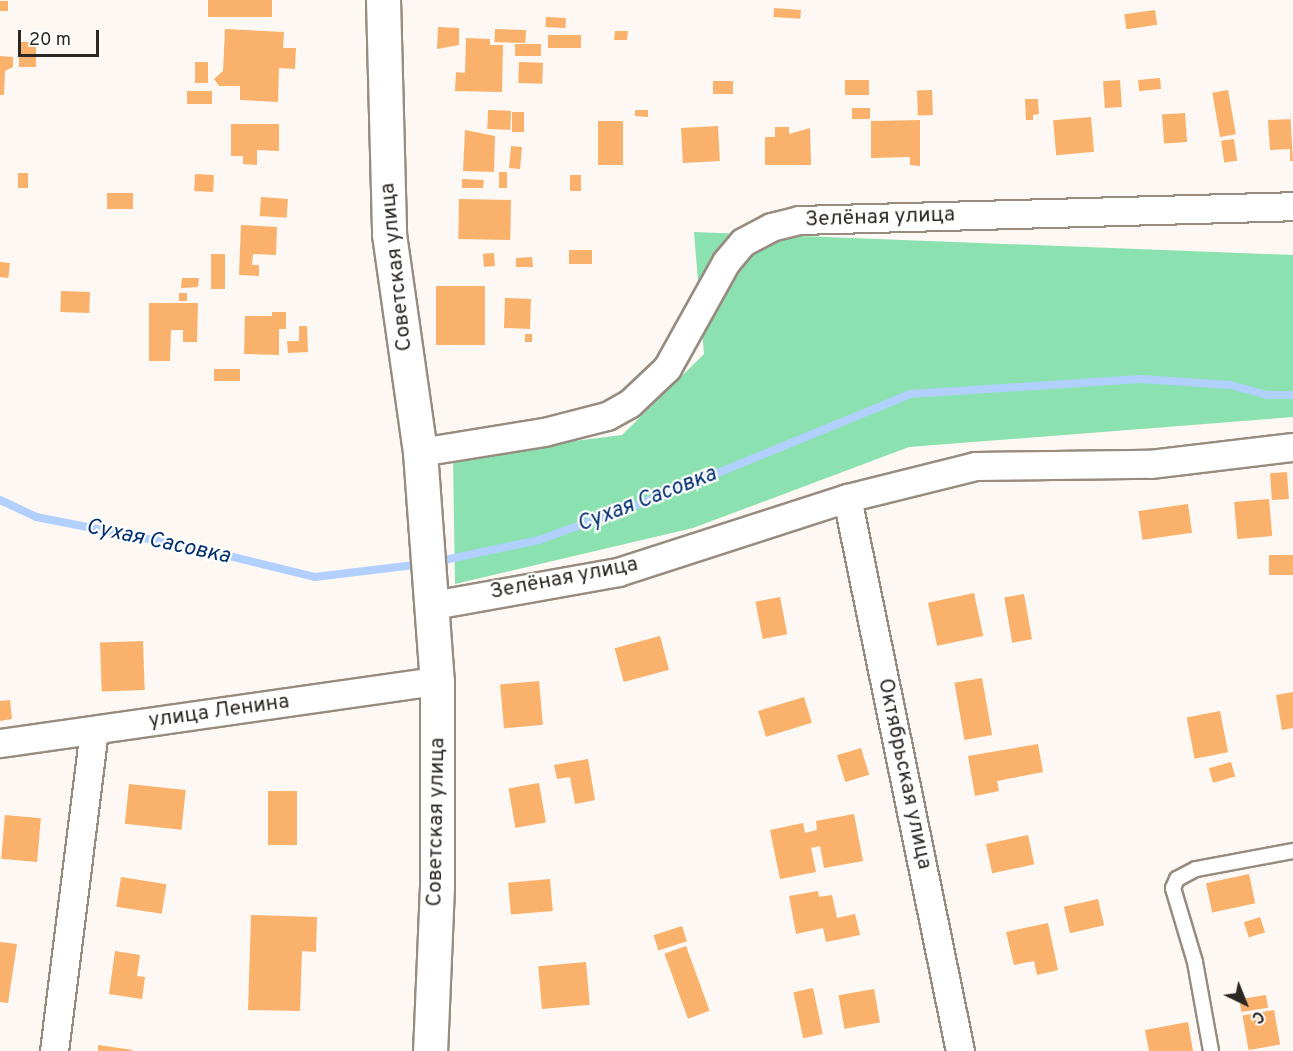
<!DOCTYPE html>
<meta charset="utf-8">
<style>
body{margin:0}
#map{position:relative;width:1293px;height:1051px;overflow:hidden;background:#fdf8f3;font-family:Overpass,sans-serif}
div>[style]{position:absolute}
.green>*{inset:0;background:#8be1af}
.stream>*{height:8px;margin:-4px;padding:0 4px;transform-origin:4px;border-radius:4px;background:#b1d0fd}
.building>*{inset:0;background:#f9b16b;transform-origin:0 0}
.roads{filter:drop-shadow(2px 0 #988c81) drop-shadow(-2px 0 #988c81) drop-shadow(0 2px #988c81) drop-shadow(0 -2px #988c81)}
.service>*{height:14px;margin:-7px;padding:0 7px;transform-origin:7px;border-radius:7px;background:#fff}
.minor>*{height:27px;margin:-13.5px;padding:0 13.5px;transform-origin:13.5px;border-radius:13.5px;background:#fff}
.tertiary>*{height:33px;margin:-16.5px;padding:0 16.5px;transform-origin:16.5px;border-radius:16.5px;background:#fff}
span{translate:-50% -50%;white-space:nowrap;text-align:center;line-height:1.15;-webkit-text-stroke:4.5px #fff;paint-order:stroke}
.street-label{font-size:21px;color:#2c2723}
.water-label{font-size:22px;color:#00306f;font-style:italic}
.north{position:absolute;left:1215px;top:973px;width:60px;height:60px;-webkit-text-stroke:4px #fff;paint-order:stroke;rotate:137deg;font-size:16px;font-weight:700;line-height:24px;text-align:center;color:#2c2723}
.north::after{content:'';display:block;margin:auto;width:21px;height:27px;background:#2c2723;clip-path:polygon(50% 0,100% 100%,50% 72%,0 100%)}
.scale{position:absolute;left:18px;top:30px;width:81px;height:27px;box-sizing:border-box;border:3px solid #2c2723;border-top:0;padding-left:8px;font-size:18px;line-height:21px;white-space:nowrap;color:#2c2723;-webkit-text-stroke:4px #fff;paint-order:stroke}
</style>
<div id="map">
<div class="green">
<i style="clip-path:polygon(694px 232px,1293px 255px,1293px 417px,909px 447px,693px 528px,455px 584px,453px 456px,622px 435px,704px 354px)"></i>
</div>
<div class="stream">
<i style="left:0;top:500px;width:40px;rotate:25deg"></i>
<i style="left:36px;top:517px;width:168px;rotate:11deg"></i>
<i style="left:201px;top:549px;width:117px;rotate:13.8deg"></i>
<i style="left:315px;top:577px;width:108px;rotate:-6.9deg"></i>
<i style="left:435px;top:562px;width:106px;rotate:-11.9deg"></i>
<i style="left:539px;top:540px;width:138px;rotate:-19.9deg"></i>
<i style="left:669px;top:493px;width:261px;rotate:-22.3deg"></i>
<i style="left:910px;top:394px;width:231px;rotate:-3.7deg"></i>
<i style="left:1141px;top:379px;width:89px;rotate:3.9deg"></i>
<i style="left:1230px;top:385px;width:39px;rotate:15deg"></i>
<i style="left:1268px;top:395px;width:25px"></i>
</div>
<div class="building">
<i style="left:208px;top:0;width:64px;height:17px"></i>
<i style="left:0;top:1px;width:8px;height:10px"></i>
<i style="left:774px;top:8px;width:27px;height:9px;rotate:4deg"></i>
<i style="left:1155px;top:10px;width:15px;height:31px;rotate:82deg"></i>
<i style="left:546px;top:17px;width:20px;height:10px;rotate:3deg"></i>
<i style="clip-path:polygon(438px 27px,459px 28px,459px 45px,437px 49px)"></i>
<i style="clip-path:polygon(225px 29px,284px 32px,283px 48px,296px 48px,295px 69px,279px 68px,278px 102px,240px 100px,240px 86px,219px 86px,214px 79px,223px 71px)"></i>
<i style="left:495px;top:29px;width:31px;height:13px;rotate:2deg"></i>
<i style="clip-path:polygon(615px 31px,628px 31px,627px 40px,614px 40px)"></i>
<i style="left:548px;top:35px;width:33px;height:13px"></i>
<i style="clip-path:polygon(466px 38px,490px 39px,490px 45px,503px 45px,502px 92px,455px 91px,456px 72px,465px 73px)"></i>
<i style="left:19px;top:42px;width:17px;height:25px"></i>
<i style="left:515px;top:44px;width:26px;height:12px"></i>
<i style="clip-path:polygon(0 56px,13px 57px,13px 67px,5px 71px,4px 95px,0 95px)"></i>
<i style="left:195px;top:62px;width:13px;height:21px"></i>
<i style="left:519px;top:62px;width:24px;height:21px;rotate:2deg"></i>
<i style="left:1160px;top:78px;width:11px;height:22px;rotate:85deg"></i>
<i style="left:845px;top:80px;width:24px;height:15px"></i>
<i style="left:1120px;top:80px;width:27px;height:17px;rotate:86deg"></i>
<i style="left:713px;top:81px;width:20px;height:13px"></i>
<i style="left:932px;top:90px;width:25px;height:15px;rotate:88deg"></i>
<i style="left:1228px;top:90px;width:45px;height:16px;rotate:80deg"></i>
<i style="left:187px;top:91px;width:25px;height:13px"></i>
<i style="clip-path:polygon(1025px 99px,1038px 99px,1039px 114px,1033px 115px,1033px 120px,1026px 120px)"></i>
<i style="left:852px;top:108px;width:18px;height:11px"></i>
<i style="clip-path:polygon(1290px 109px,1293px 161px,1290px 161px,1290px 149px,1270px 150px,1268px 120px,1291px 119px)"></i>
<i style="left:488px;top:110px;width:23px;height:19px;rotate:2deg"></i>
<i style="clip-path:polygon(635px 110px,648px 110px,648px 117px,635px 116px)"></i>
<i style="left:512px;top:112px;width:12px;height:20px"></i>
<i style="left:1185px;top:113px;width:29px;height:23px;rotate:86deg"></i>
<i style="left:1091px;top:117px;width:35px;height:38px;rotate:85deg"></i>
<i style="clip-path:polygon(920px 120px,920px 166px,910px 165px,910px 157px,871px 158px,871px 121px)"></i>
<i style="left:598px;top:121px;width:25px;height:44px"></i>
<i style="clip-path:polygon(231px 124px,279px 124px,279px 151px,257px 150px,257px 165px,243px 164px,243px 156px,231px 156px)"></i>
<i style="left:718px;top:126px;width:35px;height:37px;rotate:87deg"></i>
<i style="clip-path:polygon(775px 127px,789px 127px,789px 134px,810px 128px,811px 165px,765px 165px,765px 137px,775px 137px)"></i>
<i style="clip-path:polygon(465px 130px,495px 136px,494px 172px,463px 171px)"></i>
<i style="left:1234px;top:139px;width:22px;height:13px;rotate:82deg"></i>
<i style="left:511px;top:146px;width:11px;height:22px;rotate:5deg"></i>
<i style="left:499px;top:172px;width:8px;height:16px"></i>
<i style="left:18px;top:173px;width:10px;height:15px"></i>
<i style="left:195px;top:174px;width:19px;height:17px;rotate:3deg"></i>
<i style="left:570px;top:175px;width:11px;height:16px"></i>
<i style="clip-path:polygon(462px 179px,484px 180px,483px 188px,462px 188px)"></i>
<i style="left:107px;top:193px;width:26px;height:16px"></i>
<i style="left:261px;top:197px;width:27px;height:19px;rotate:4deg"></i>
<i style="left:459px;top:199px;width:52px;height:40px;rotate:1deg"></i>
<i style="clip-path:polygon(241px 225px,277px 227px,276px 255px,253px 254px,252px 265px,259px 265px,259px 276px,239px 275px)"></i>
<i style="left:569px;top:250px;width:23px;height:14px"></i>
<i style="left:494px;top:253px;width:13px;height:11px;rotate:86deg"></i>
<i style="left:211px;top:254px;width:14px;height:35px"></i>
<i style="clip-path:polygon(532px 257px,533px 267px,516px 267px,516px 258px)"></i>
<i style="left:0;top:262px;width:10px;height:15px;rotate:6deg"></i>
<i style="clip-path:polygon(182px 278px,199px 278px,198px 287px,181px 288px)"></i>
<i style="left:436px;top:286px;width:49px;height:59px"></i>
<i style="left:61px;top:291px;width:29px;height:21px;rotate:2deg"></i>
<i style="left:179px;top:293px;width:8px;height:8px"></i>
<i style="left:505px;top:298px;width:26px;height:30px;rotate:2deg"></i>
<i style="clip-path:polygon(149px 303px,198px 303px,197px 342px,183px 342px,183px 330px,171px 330px,170px 361px,149px 361px)"></i>
<i style="clip-path:polygon(272px 312px,286px 312px,286px 329px,279px 329px,279px 355px,244px 354px,245px 316px,272px 316px)"></i>
<i style="clip-path:polygon(299px 326px,307px 326px,308px 352px,288px 353px,287px 341px,299px 341px)"></i>
<i style="left:525px;top:334px;width:7px;height:8px"></i>
<i style="left:214px;top:369px;width:26px;height:12px"></i>
<i style="left:1287px;top:472px;width:27px;height:17px;rotate:86deg"></i>
<i style="left:1269px;top:499px;width:37px;height:35px;rotate:85deg"></i>
<i style="left:1188px;top:504px;width:29px;height:50px;rotate:82deg"></i>
<i style="left:1293px;top:555px;width:20px;height:24px;rotate:90deg"></i>
<i style="left:974px;top:593px;width:44px;height:47px;rotate:78deg"></i>
<i style="left:1024px;top:594px;width:46px;height:20px;rotate:80deg"></i>
<i style="left:780px;top:597px;width:38px;height:25px;rotate:79deg"></i>
<i style="left:660px;top:636px;width:35px;height:47px;rotate:75deg"></i>
<i style="left:143px;top:641px;width:49px;height:43px;rotate:88deg"></i>
<i style="left:982px;top:678px;width:58px;height:28px;rotate:80deg"></i>
<i style="left:539px;top:681px;width:44px;height:39px;rotate:85deg"></i>
<i style="clip-path:polygon(1293px 692px,1293px 728px,1282px 730px,1276px 695px)"></i>
<i style="left:804px;top:697px;width:27px;height:48px;rotate:73deg"></i>
<i style="clip-path:polygon(10px 700px,12px 719px,0 721px,0 701px)"></i>
<i style="left:1220px;top:711px;width:42px;height:34px;rotate:79deg"></i>
<i style="clip-path:polygon(1038px 744px,1043px 772px,997px 781px,999px 791px,975px 796px,968px 756px)"></i>
<i style="left:861px;top:748px;width:28px;height:25px;rotate:73deg"></i>
<i style="clip-path:polygon(588px 759px,595px 800px,575px 804px,570px 777px,557px 779px,554px 765px)"></i>
<i style="left:1231px;top:762px;width:15px;height:23px;rotate:74deg"></i>
<i style="left:539px;top:783px;width:40px;height:31px;rotate:80deg"></i>
<i style="left:129px;top:784px;width:57px;height:40px;rotate:6deg"></i>
<i style="left:268px;top:791px;width:29px;height:54px"></i>
<i style="clip-path:polygon(854px 814px,863px 861px,824px 868px,820px 846px,811px 848px,816px 872px,780px 879px,770px 830px,803px 823px,805px 833px,817px 830px,816px 821px)"></i>
<i style="left:5px;top:815px;width:36px;height:44px;rotate:5deg"></i>
<i style="left:1028px;top:835px;width:30px;height:43px;rotate:78deg"></i>
<i style="left:1249px;top:874px;width:30px;height:44px;rotate:78deg"></i>
<i style="left:121px;top:877px;width:46px;height:30px;rotate:9deg"></i>
<i style="left:550px;top:879px;width:32px;height:42px;rotate:85deg"></i>
<i style="clip-path:polygon(818px 891px,819px 897px,832px 895px,837px 918px,855px 914px,860px 935px,826px 942px,823px 928px,796px 934px,789px 896px)"></i>
<i style="left:1098px;top:899px;width:27px;height:35px;rotate:77deg"></i>
<i style="clip-path:polygon(251px 915px,317px 917px,316px 952px,302px 951px,300px 1011px,248px 1010px)"></i>
<i style="left:1260px;top:917px;width:16px;height:17px;rotate:72deg"></i>
<i style="clip-path:polygon(1048px 923px,1058px 970px,1037px 975px,1034px 961px,1014px 965px,1006px 932px)"></i>
<i style="left:682px;top:926px;width:16px;height:30px;rotate:72deg"></i>
<i style="clip-path:polygon(0 942px,17px 944px,8px 1003px,0 1002px)"></i>
<i style="left:686px;top:946px;width:69px;height:23px;rotate:70deg"></i>
<i style="clip-path:polygon(115px 951px,140px 955px,137px 976px,145px 977px,142px 999px,109px 994px)"></i>
<i style="left:586px;top:962px;width:43px;height:48px;rotate:85deg"></i>
<i style="left:813px;top:988px;width:47px;height:20px;rotate:78deg"></i>
<i style="left:874px;top:989px;width:34px;height:36px;rotate:80deg"></i>
<i style="left:1266px;top:995px;width:13px;height:27px;rotate:81deg"></i>
<i style="left:1274px;top:1010px;width:35px;height:32px;rotate:80deg"></i>
<i style="clip-path:polygon(1188px 1022px,1193px 1051px,1149px 1051px,1145px 1030px)"></i>
<i style="clip-path:polygon(98px 1045px,133px 1050px,132px 1051px,98px 1051px)"></i>
</div>
<div class="roads">
<div class="service">
<i style="left:1211px;top:1051px;width:90px;rotate:-100.2deg"></i>
<i style="left:1195px;top:962px;width:77px;rotate:-106.6deg"></i>
<i style="left:1173px;top:888px;width:10px;rotate:-66deg"></i>
<i style="left:1177px;top:879px;width:21px;rotate:-28deg"></i>
<i style="left:1196px;top:869px;width:99px;rotate:-10.5deg"></i>
</div>
<div class="minor">
<i style="left:420px;top:452px;width:126px;rotate:-9.2deg"></i>
<i style="left:544px;top:432px;width:65px;rotate:-14.3deg"></i>
<i style="left:607px;top:416px;width:26px;rotate:-29deg"></i>
<i style="left:630px;top:403px;width:51px;rotate:-43.4deg"></i>
<i style="left:667px;top:368px;width:121px;rotate:-60.9deg"></i>
<i style="left:726px;top:262px;width:26px;rotate:-50deg"></i>
<i style="left:743px;top:242px;width:32px;rotate:-28deg"></i>
<i style="left:771px;top:227px;width:29px;rotate:-14deg"></i>
<i style="left:799px;top:220px;width:494px;rotate:-1.6deg"></i>
<i style="left:847px;top:498px;width:564px;rotate:78.45deg"></i>
<i style="left:433px;top:605px;width:188px;rotate:-10.1deg"></i>
<i style="left:618px;top:572px;width:241px;rotate:-17.9deg"></i>
<i style="left:847px;top:498px;width:132px;rotate:-14deg"></i>
<i style="left:975px;top:466px;width:175px;rotate:-0.7deg"></i>
<i style="left:1150px;top:464px;width:144px;rotate:-6.8deg"></i>
<i style="left:0;top:743px;width:441px;rotate:-8.1deg"></i>
<i style="left:54px;top:1051px;width:323px;rotate:-82.9deg"></i>
</div>
<div class="tertiary">
<i style="left:383px;top:0;width:234px;rotate:88.5deg"></i>
<i style="left:389px;top:234px;width:220px;rotate:81.9deg"></i>
<i style="left:420px;top:452px;width:230px;rotate:85.8deg"></i>
<i style="left:437px;top:681px;width:205px;rotate:90deg"></i>
<i style="left:437px;top:886px;width:165px;rotate:92.4deg"></i>
</div>
</div>
<div class="street-label">
<span style="left:880px;top:218px;rotate:-2deg">Зелёная улица</span>
<span style="left:397px;top:267px;rotate:-96deg">Советская улица</span>
<span style="left:564px;top:579px;rotate:-11deg">Зелёная улица</span>
<span style="left:219px;top:712px;rotate:-8deg">улица Ленина</span>
<span style="left:904px;top:774px;rotate:78deg">Октябрьская улица</span>
<span style="left:437px;top:822px;rotate:-89deg">Советская улица</span>
</div>
<div class="water-label">
<span style="left:647px;top:500px;rotate:-21deg">Сухая Сасовка</span>
<span style="left:158px;top:542px;rotate:12deg">Сухая Сасовка</span>
</div>
<div class="north">С</div>
<div class="scale">20 m</div>
</div>
